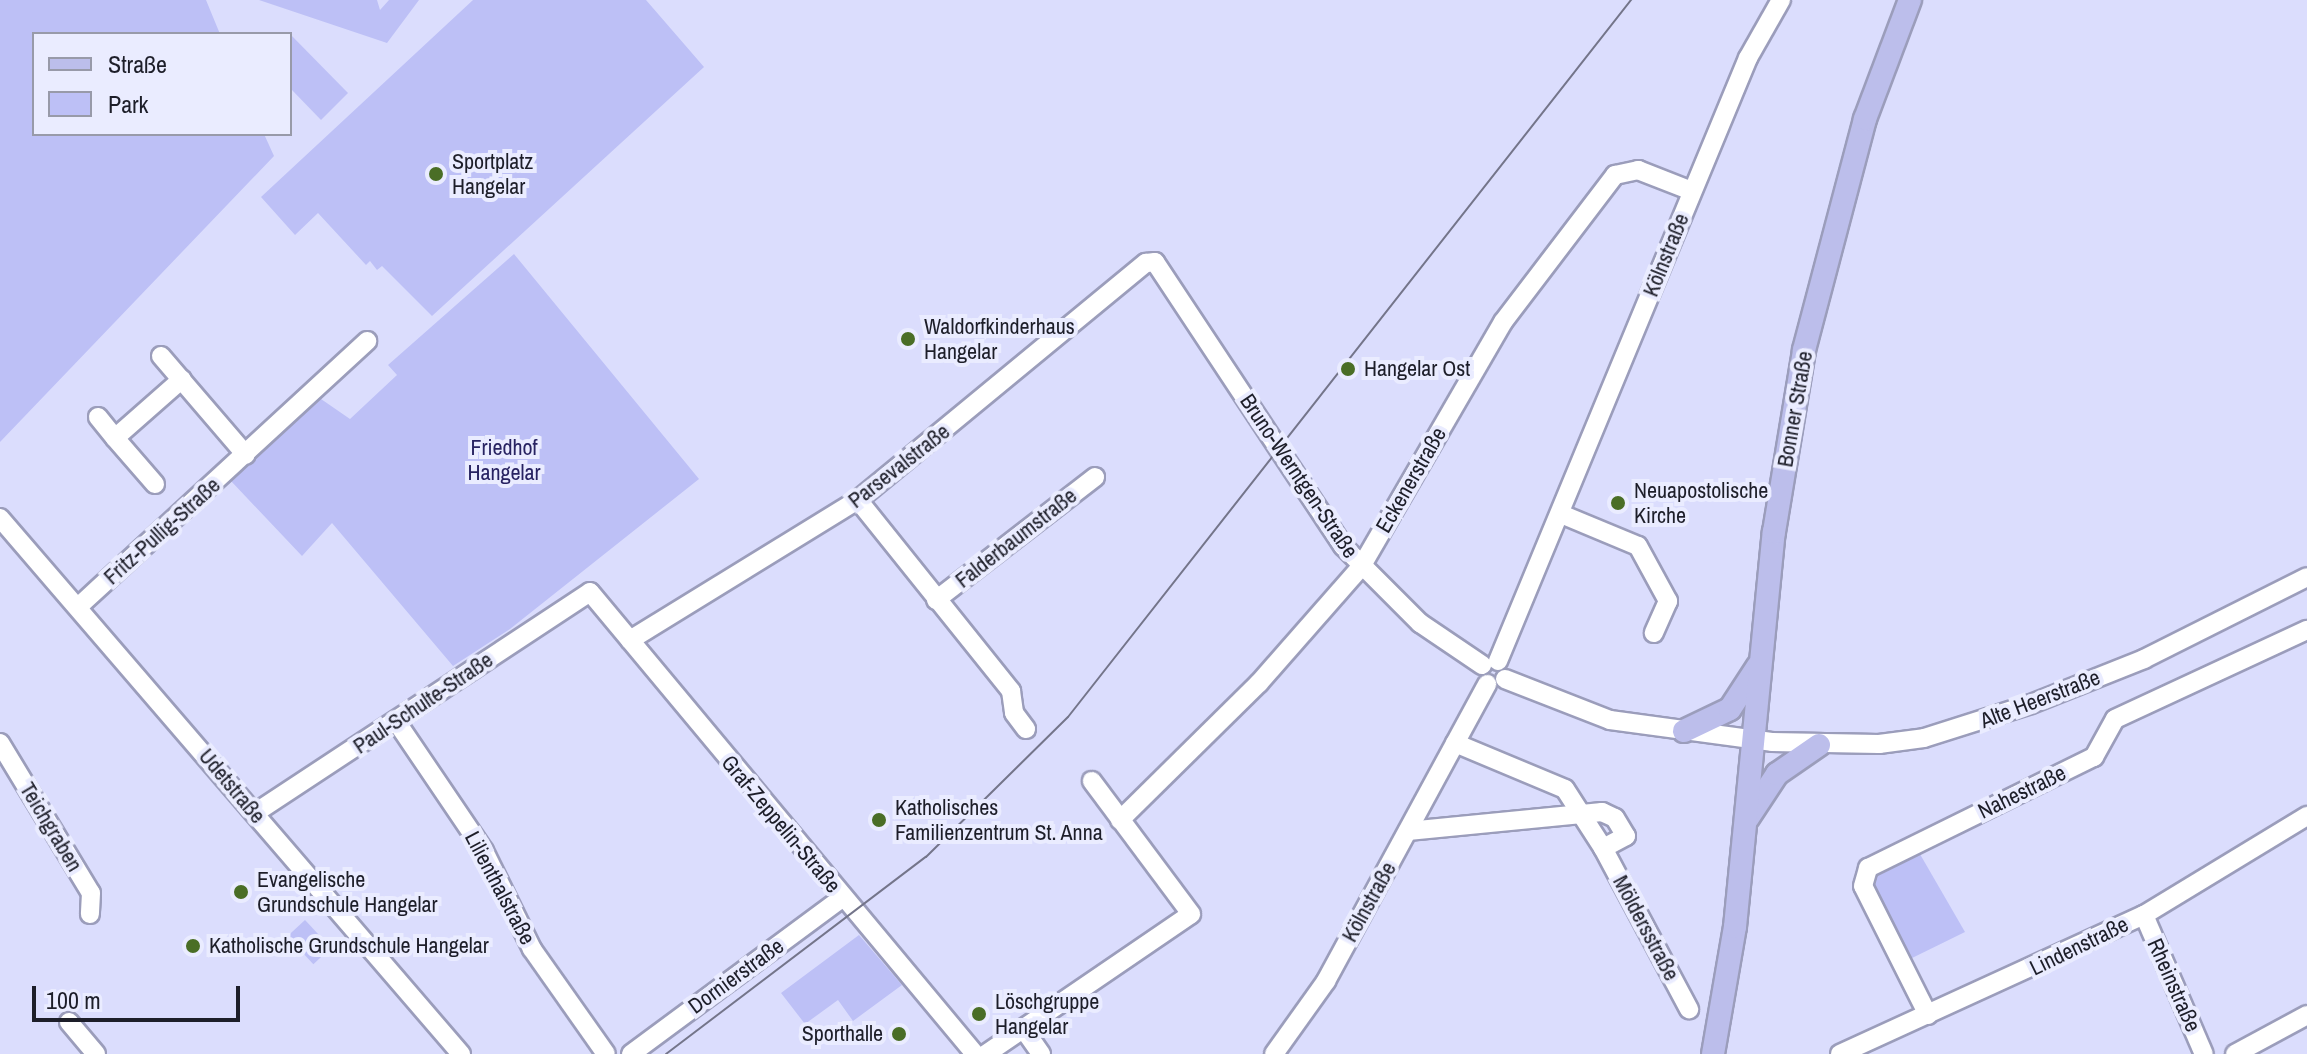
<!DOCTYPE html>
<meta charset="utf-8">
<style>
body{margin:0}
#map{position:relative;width:2307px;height:1054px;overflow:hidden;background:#dbddfd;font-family:"Archivo Narrow",sans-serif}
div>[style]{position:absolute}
.green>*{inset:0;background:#bdc0f6;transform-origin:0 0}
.roads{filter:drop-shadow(2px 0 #9b9dbb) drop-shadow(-2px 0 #9b9dbb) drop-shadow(0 2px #9b9dbb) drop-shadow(0 -2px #9b9dbb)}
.minor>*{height:18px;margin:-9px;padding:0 9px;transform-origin:9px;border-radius:9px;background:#fff}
.major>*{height:22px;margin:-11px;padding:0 11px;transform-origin:11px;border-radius:11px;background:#bcbeeb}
.tram>*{height:2px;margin:-1px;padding:0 1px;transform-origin:1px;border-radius:1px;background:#74758a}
.dots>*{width:22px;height:22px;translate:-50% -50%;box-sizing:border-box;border:4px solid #eaecff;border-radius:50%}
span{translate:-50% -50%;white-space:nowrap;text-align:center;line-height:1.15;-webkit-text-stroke:8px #eaecff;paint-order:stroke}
.poi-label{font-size:22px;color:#1d1e29}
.left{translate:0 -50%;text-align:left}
.right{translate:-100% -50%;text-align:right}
.street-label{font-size:22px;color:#1d1e29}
.park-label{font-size:22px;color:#282362}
.legend{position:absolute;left:32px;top:32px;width:260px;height:104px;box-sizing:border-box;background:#eaecff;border:2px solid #989aa9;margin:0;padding:10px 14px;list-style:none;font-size:24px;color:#1d1e29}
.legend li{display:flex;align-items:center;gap:16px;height:40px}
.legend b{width:40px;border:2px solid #989aa9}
.scale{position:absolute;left:32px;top:986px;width:208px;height:36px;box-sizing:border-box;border:4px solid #1d1e29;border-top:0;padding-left:10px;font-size:24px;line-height:28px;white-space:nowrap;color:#1d1e29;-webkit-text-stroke:6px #eaecff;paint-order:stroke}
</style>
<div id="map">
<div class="green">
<i style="clip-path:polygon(0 0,206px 0,220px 34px,34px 34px,34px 134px,264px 134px,274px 156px,0 442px)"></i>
<i style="clip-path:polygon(259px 0,377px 0,380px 10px,389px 0,419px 0,387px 43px)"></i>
<i style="clip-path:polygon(473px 0,646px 0,704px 67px,432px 316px,382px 266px,377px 270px,370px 261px,366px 265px,318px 213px,295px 235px,261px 197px)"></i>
<i style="clip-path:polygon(290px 34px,348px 93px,321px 120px,290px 88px)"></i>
<i style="clip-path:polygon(514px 254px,699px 479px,510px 629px,453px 666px,332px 523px,302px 556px,231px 481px,321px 399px,350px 419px,397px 375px,388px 365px)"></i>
<i style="clip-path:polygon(1917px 849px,1965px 932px,1908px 960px,1868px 884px,1873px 870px)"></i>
<i style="left:305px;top:920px;width:38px;height:24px;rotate:47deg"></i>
<i style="clip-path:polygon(859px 935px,902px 985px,853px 1021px,838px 1000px,805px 1024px,781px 993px)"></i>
</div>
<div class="roads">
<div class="minor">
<i style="left:161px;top:356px;width:130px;rotate:49.4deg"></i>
<i style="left:98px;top:417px;width:27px;rotate:51deg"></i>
<i style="left:115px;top:438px;width:89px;rotate:-41.4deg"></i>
<i style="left:115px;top:438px;width:61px;rotate:49deg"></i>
<i style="left:858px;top:500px;width:245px;rotate:51.3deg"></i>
<i style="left:1011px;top:691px;width:22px;rotate:82deg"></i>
<i style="left:1014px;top:713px;width:20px;rotate:53deg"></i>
<i style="left:1561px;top:514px;width:83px;rotate:22.6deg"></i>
<i style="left:1638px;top:546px;width:63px;rotate:61.4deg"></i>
<i style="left:1668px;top:601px;width:35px;rotate:114deg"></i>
<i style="left:0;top:518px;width:707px;rotate:49.3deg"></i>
<i style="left:936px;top:600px;width:201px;rotate:-37.7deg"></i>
<i style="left:78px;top:607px;width:393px;rotate:-42.6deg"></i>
<i style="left:630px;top:640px;width:268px;rotate:-31.6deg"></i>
<i style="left:858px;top:500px;width:373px;rotate:-39.5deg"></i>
<i style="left:1146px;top:263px;width:9px;rotate:-6deg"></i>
<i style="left:1155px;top:262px;width:341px;rotate:56.5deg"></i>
<i style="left:1343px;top:546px;width:109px;rotate:45deg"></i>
<i style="left:1420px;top:623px;width:75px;rotate:34.1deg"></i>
<i style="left:1498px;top:661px;width:653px;rotate:-67.48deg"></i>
<i style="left:1748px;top:58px;width:67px;rotate:-60.4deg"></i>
<i style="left:1505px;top:679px;width:113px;rotate:21.3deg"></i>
<i style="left:1610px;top:720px;width:163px;rotate:7.7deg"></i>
<i style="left:1772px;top:742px;width:107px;rotate:1.1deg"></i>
<i style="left:1879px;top:744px;width:45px;rotate:-7.6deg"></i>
<i style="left:1924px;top:738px;width:112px;rotate:-17.6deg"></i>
<i style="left:2031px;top:704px;width:122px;rotate:-21.7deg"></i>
<i style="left:2144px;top:659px;width:182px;rotate:-26.7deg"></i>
<i style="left:396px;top:721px;width:157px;rotate:55.9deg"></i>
<i style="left:484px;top:851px;width:109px;rotate:63.9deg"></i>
<i style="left:532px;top:949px;width:128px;rotate:54.8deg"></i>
<i style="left:0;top:743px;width:175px;rotate:58.8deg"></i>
<i style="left:91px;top:893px;width:21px;rotate:93deg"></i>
<i style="left:1455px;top:743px;width:119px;rotate:22.7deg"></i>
<i style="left:1565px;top:789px;width:70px;rotate:57.2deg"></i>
<i style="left:1603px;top:848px;width:183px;rotate:61.9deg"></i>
<i style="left:255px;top:813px;width:401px;rotate:-33.4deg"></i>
<i style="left:590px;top:592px;width:601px;rotate:50.19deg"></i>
<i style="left:1120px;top:820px;width:195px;rotate:-44.6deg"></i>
<i style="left:1259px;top:683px;width:154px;rotate:-48.7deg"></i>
<i style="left:1361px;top:567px;width:283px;rotate:-59.9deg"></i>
<i style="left:1503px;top:322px;width:185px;rotate:-52.7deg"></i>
<i style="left:1615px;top:175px;width:24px;rotate:-12deg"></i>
<i style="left:1638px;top:170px;width:58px;rotate:21.3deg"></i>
<i style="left:1408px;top:831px;width:195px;rotate:-5.6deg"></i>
<i style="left:1602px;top:812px;width:14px;rotate:25deg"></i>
<i style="left:1615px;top:818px;width:21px;rotate:59deg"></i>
<i style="left:1626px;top:836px;width:26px;rotate:152deg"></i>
<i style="left:2144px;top:915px;width:151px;rotate:66.7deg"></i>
<i style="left:1928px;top:1015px;width:144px;rotate:-116.7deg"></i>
<i style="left:1863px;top:886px;width:19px;rotate:-74deg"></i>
<i style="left:1868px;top:868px;width:252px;rotate:-26.2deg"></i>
<i style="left:2094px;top:757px;width:43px;rotate:-61.1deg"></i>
<i style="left:2115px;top:719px;width:212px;rotate:-24.9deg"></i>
<i style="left:69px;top:1022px;width:42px;rotate:49.8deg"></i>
<i style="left:1025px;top:1031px;width:28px;rotate:55deg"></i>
<i style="left:631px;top:1054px;width:262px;rotate:-36.5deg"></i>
<i style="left:986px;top:1054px;width:248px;rotate:-34.3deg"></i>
<i style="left:1191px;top:914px;width:166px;rotate:-126.7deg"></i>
<i style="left:1274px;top:1054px;width:90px;rotate:-54.5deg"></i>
<i style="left:1326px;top:981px;width:338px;rotate:-61.5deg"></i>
<i style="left:1840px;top:1054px;width:334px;rotate:-24.6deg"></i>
<i style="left:2144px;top:915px;width:191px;rotate:-31.3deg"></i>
<i style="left:2235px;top:1054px;width:82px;rotate:-28.4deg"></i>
</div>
<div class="major">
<i style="left:1684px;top:731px;width:51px;rotate:-25.6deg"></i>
<i style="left:1730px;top:709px;width:51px;rotate:-56.9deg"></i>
<i style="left:1748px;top:818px;width:53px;rotate:-56.6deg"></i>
<i style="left:1777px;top:774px;width:51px;rotate:-34.6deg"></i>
<i style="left:1713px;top:1054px;width:129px;rotate:-80.2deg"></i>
<i style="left:1735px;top:927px;width:397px;rotate:-84.4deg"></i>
<i style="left:1774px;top:532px;width:184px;rotate:-80.6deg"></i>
<i style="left:1804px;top:350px;width:239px;rotate:-75.2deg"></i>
<i style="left:1865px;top:119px;width:127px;rotate:-69.3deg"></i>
</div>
</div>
<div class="tram">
<i style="left:666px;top:1054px;width:326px;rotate:-37.2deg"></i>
<i style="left:926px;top:857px;width:199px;rotate:-44.6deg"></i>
<i style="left:1068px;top:717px;width:912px;rotate:-51.86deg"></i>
</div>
<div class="dots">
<i style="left:436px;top:174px;background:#4a6e26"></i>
<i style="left:908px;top:339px;background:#4a6e26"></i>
<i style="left:1348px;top:369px;background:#4a6e26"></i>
<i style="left:1618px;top:503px;background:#4a6e26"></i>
<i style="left:879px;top:820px;background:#4a6e26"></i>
<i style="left:241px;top:892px;background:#4a6e26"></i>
<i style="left:193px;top:946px;background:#4a6e26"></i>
<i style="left:979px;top:1014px;background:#4a6e26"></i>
<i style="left:899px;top:1034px;background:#4a6e26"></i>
</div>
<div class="poi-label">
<span class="left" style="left:452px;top:174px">Sportplatz<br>Hangelar</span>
<span class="left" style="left:924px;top:339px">Waldorfkinderhaus<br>Hangelar</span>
<span class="left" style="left:1364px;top:369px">Hangelar Ost</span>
<span class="left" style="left:1634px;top:503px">Neuapostolische<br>Kirche</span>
<span class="left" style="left:895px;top:820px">Katholisches<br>Familienzentrum St. Anna</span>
<span class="left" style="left:257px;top:892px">Evangelische<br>Grundschule Hangelar</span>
<span class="left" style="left:209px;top:946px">Katholische Grundschule Hangelar</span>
<span class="left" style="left:995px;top:1014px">Löschgruppe<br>Hangelar</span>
<span class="right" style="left:883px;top:1034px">Sporthalle</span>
</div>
<div class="street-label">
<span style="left:1666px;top:255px;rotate:-68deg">Kölnstraße</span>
<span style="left:1795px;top:409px;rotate:-80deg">Bonner Straße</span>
<span style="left:899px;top:466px;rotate:-38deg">Parsevalstraße</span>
<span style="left:1299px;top:476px;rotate:56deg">Bruno-Werntgen-Straße</span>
<span style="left:1411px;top:480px;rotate:-60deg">Eckenerstraße</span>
<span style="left:162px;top:531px;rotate:-42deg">Fritz-Pullig-Straße</span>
<span style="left:1016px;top:538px;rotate:-38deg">Falderbaumstraße</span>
<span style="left:2040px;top:699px;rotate:-21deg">Alte Heerstraße</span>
<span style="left:423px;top:703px;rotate:-34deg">Paul-Schulte-Straße</span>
<span style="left:232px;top:786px;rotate:50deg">Udetstraße</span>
<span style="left:2022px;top:792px;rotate:-26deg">Nahestraße</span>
<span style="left:781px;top:824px;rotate:50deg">Graf-Zeppelin-Straße</span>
<span style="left:51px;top:827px;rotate:59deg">Teichgraben</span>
<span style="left:500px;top:888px;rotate:62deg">Lilienthalstraße</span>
<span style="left:1369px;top:902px;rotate:-61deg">Kölnstraße</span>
<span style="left:1646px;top:928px;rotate:62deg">Möldersstraße</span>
<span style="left:2079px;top:946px;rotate:-26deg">Lindenstraße</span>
<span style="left:736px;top:976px;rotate:-36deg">Dornierstraße</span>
<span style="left:2174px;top:985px;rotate:66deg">Rheinstraße</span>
</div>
<div class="park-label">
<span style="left:504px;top:460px">Friedhof<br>Hangelar</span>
</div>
<ul class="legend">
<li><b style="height:10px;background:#bcbeeb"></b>Straße</li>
<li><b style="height:22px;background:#bdc0f6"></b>Park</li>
</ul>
<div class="scale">100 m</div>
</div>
